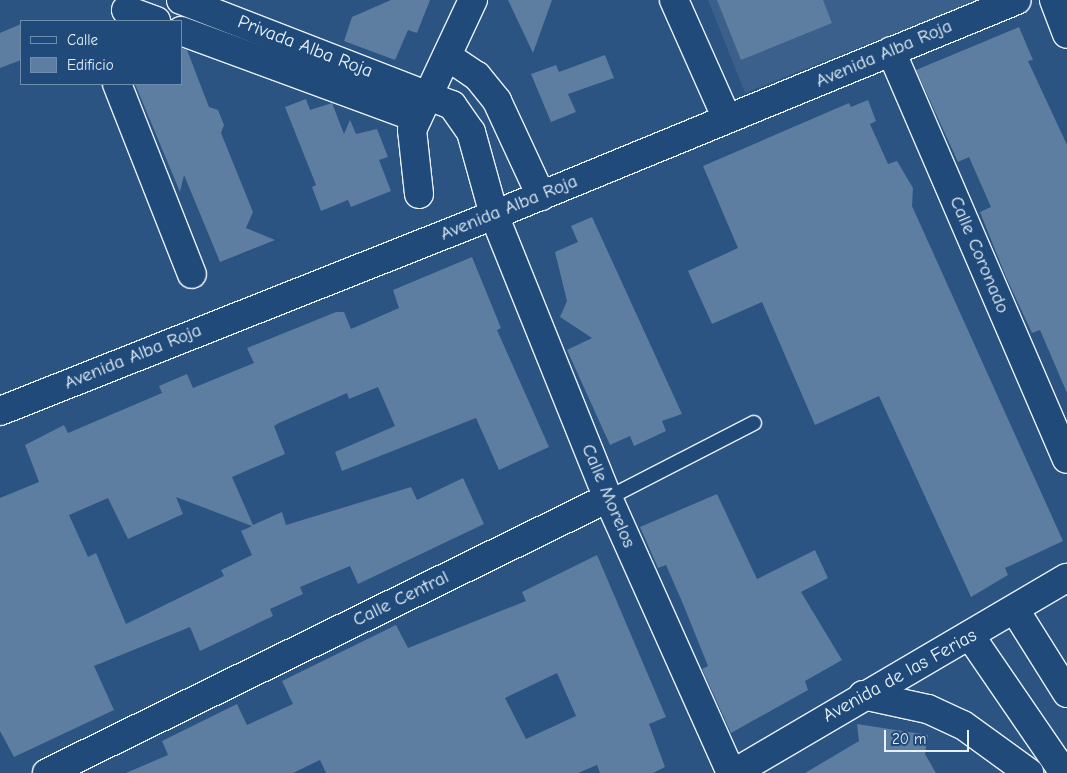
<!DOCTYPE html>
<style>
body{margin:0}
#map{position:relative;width:1067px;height:773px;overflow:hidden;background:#2b5482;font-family:"Comic Neue",sans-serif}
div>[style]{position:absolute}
.built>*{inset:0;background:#3a608b}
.building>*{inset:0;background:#5d7da1}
.roads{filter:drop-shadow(1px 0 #e8f1f8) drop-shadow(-1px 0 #e8f1f8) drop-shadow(0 1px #e8f1f8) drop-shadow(0 -1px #e8f1f8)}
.lane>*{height:14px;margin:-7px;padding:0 7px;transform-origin:7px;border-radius:7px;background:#1f4a7a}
.street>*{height:28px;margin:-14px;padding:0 14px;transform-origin:14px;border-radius:14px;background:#1f4a7a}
.secondary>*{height:28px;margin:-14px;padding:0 14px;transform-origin:14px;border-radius:14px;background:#1f4a7a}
span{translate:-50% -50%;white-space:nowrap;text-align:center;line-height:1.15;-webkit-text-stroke:4.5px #1f4a7a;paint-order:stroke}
.street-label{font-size:19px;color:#e8f1f8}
.legend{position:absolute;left:20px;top:20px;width:162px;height:65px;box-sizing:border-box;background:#1f4a7a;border:1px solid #6f8dac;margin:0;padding:6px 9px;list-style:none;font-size:15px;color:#e8f1f8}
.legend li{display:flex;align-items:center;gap:10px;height:25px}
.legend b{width:25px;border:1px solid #6f8dac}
.scale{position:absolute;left:884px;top:730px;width:85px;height:22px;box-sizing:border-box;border:2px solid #e8f1f8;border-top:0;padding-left:6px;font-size:15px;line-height:18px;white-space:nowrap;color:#e8f1f8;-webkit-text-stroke:4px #1f4a7a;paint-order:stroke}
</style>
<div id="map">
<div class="built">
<i style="clip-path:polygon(708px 0,978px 0,745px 93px)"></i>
</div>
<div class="building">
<i style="clip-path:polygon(391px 0,430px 0,417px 33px,408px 30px,395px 60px,344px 41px,352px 17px)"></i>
<i style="clip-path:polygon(508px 0,552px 0,533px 53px)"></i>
<i style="clip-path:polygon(717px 0,823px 0,832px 23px,741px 60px)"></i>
<i style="clip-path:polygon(21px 24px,21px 60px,0 68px,0 33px)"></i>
<i style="clip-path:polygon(1019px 27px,1033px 60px,1028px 61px,1067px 145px,1067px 393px,1040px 330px,1032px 333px,1006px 277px,980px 212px,991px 207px,969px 157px,958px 162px,916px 70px)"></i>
<i style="clip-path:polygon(181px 48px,187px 50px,209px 107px,218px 110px,224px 125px,221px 133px,253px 212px,246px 228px,275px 240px,220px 262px,184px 175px,180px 192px,135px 84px,181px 84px)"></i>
<i style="clip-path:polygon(605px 55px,614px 78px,568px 94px,576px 112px,551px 122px,531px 74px,556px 65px,559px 72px)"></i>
<i style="clip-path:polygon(306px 99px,310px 110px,332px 103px,344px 134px,350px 120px,356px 134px,377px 129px,388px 157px,379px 160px,391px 191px,351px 207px,348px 200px,321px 211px,312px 187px,316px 185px,285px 107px)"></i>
<i style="clip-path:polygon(868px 100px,876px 121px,870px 124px,888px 164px,897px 161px,913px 188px,912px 206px,1063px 541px,1005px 568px,1008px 575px,971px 597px,879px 396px,815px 425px,762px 302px,712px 324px,688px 271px,738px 248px,703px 166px,849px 103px,851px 107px)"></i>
<i style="clip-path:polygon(592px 217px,682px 414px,662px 421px,666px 431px,634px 446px,630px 436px,610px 445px,567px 350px,592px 338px,560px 317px,567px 301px,555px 252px,578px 242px,571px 226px)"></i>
<i style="clip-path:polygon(evenodd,472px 257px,501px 328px,497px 330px,549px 447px,499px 470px,476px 418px,342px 471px,335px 452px,395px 426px,378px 387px,349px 399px,347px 393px,279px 423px,274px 426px,285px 454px,232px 477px,253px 525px,282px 512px,286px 525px,411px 487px,417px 500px,463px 478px,484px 524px,358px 584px,350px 566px,300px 587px,303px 594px,270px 609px,273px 616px,200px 651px,190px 627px,94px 666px,114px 710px,14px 757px,0 731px,0 498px,39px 482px,25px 445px,64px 425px,68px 433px,162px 393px,159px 386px,187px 374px,193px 388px,254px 363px,247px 348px,336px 312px,344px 312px,351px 329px,399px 308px,393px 290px,472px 257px,176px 497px,252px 526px,241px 531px,252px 555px,221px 570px,224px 576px,126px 624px,96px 553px,88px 557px,69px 515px,108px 498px,128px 539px,183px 514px,176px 497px)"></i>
<i style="clip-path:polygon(717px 494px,757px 579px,815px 550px,828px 578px,801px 592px,842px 660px,805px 681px,808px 690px,731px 733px,702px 669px,708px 666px,683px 604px,666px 565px,658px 568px,640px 527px)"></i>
<i style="clip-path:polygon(evenodd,597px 555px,666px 717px,649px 724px,665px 767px,653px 773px,600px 773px,597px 765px,578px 773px,326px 773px,320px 760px,293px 773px,126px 773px,168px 755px,162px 741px,237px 704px,247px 725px,293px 704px,282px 681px,396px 625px,408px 648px,526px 601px,522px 592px,597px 555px,557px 673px,576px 716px,526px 739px,505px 698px,557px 673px)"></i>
<i style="clip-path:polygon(857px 724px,928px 735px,925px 754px,936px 773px,805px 773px,859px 741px)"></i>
</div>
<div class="roads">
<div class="lane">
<i style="left:608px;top:498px;width:164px;rotate:-27.2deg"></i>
</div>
<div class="street">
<i style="left:181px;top:0;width:291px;rotate:21.2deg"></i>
<i style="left:452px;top:105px;width:33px;rotate:55deg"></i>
<i style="left:471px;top:132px;width:86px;rotate:74.5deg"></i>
<i style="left:126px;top:10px;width:32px;rotate:20deg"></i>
<i style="left:181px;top:31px;width:252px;rotate:20.2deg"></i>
<i style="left:447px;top:56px;width:36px;rotate:34deg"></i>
<i style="left:477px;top:76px;width:32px;rotate:51deg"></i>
<i style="left:497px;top:101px;width:105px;rotate:65.1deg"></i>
<i style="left:117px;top:84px;width:204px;rotate:68.5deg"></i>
<i style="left:419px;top:194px;width:64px;rotate:-96.2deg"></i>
<i style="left:412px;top:130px;width:144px;rotate:-64.9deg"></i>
<i style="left:47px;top:773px;width:625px;rotate:-26.11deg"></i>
</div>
<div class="secondary">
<i style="left:674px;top:0;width:130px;rotate:66deg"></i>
<i style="left:1054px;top:0;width:36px;rotate:69deg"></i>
<i style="left:891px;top:51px;width:444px;rotate:66.7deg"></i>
<i style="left:494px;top:215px;width:305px;rotate:68.1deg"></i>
<i style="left:608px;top:498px;width:301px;rotate:65.9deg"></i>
<i style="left:0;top:411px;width:531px;rotate:-21.64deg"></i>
<i style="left:494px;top:215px;width:565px;rotate:-22.35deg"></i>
<i style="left:1015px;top:610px;width:98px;rotate:57.9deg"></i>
<i style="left:971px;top:637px;width:165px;rotate:55.6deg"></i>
<i style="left:863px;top:695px;width:66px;rotate:12.2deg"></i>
<i style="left:928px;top:709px;width:38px;rotate:25deg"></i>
<i style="left:963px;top:725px;width:82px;rotate:36deg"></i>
<i style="left:734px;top:773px;width:386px;rotate:-30.4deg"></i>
</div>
</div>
<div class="street-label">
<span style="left:305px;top:47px;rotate:21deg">Privada Alba Roja</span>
<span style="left:884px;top:54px;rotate:-23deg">Avenida Alba Roja</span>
<span style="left:509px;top:208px;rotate:-22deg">Avenida Alba Roja</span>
<span style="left:979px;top:255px;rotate:67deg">Calle Coronado</span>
<span style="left:133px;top:357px;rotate:-22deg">Avenida Alba Roja</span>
<span style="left:608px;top:496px;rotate:67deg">Calle Morelos</span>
<span style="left:401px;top:599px;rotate:-26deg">Calle Central</span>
<span style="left:900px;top:676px;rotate:-29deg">Avenida de las Ferias</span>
</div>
<ul class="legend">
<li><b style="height:6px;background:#1f4a7a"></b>Calle</li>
<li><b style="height:14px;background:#5d7da1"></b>Edificio</li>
</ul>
<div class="scale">20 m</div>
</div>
